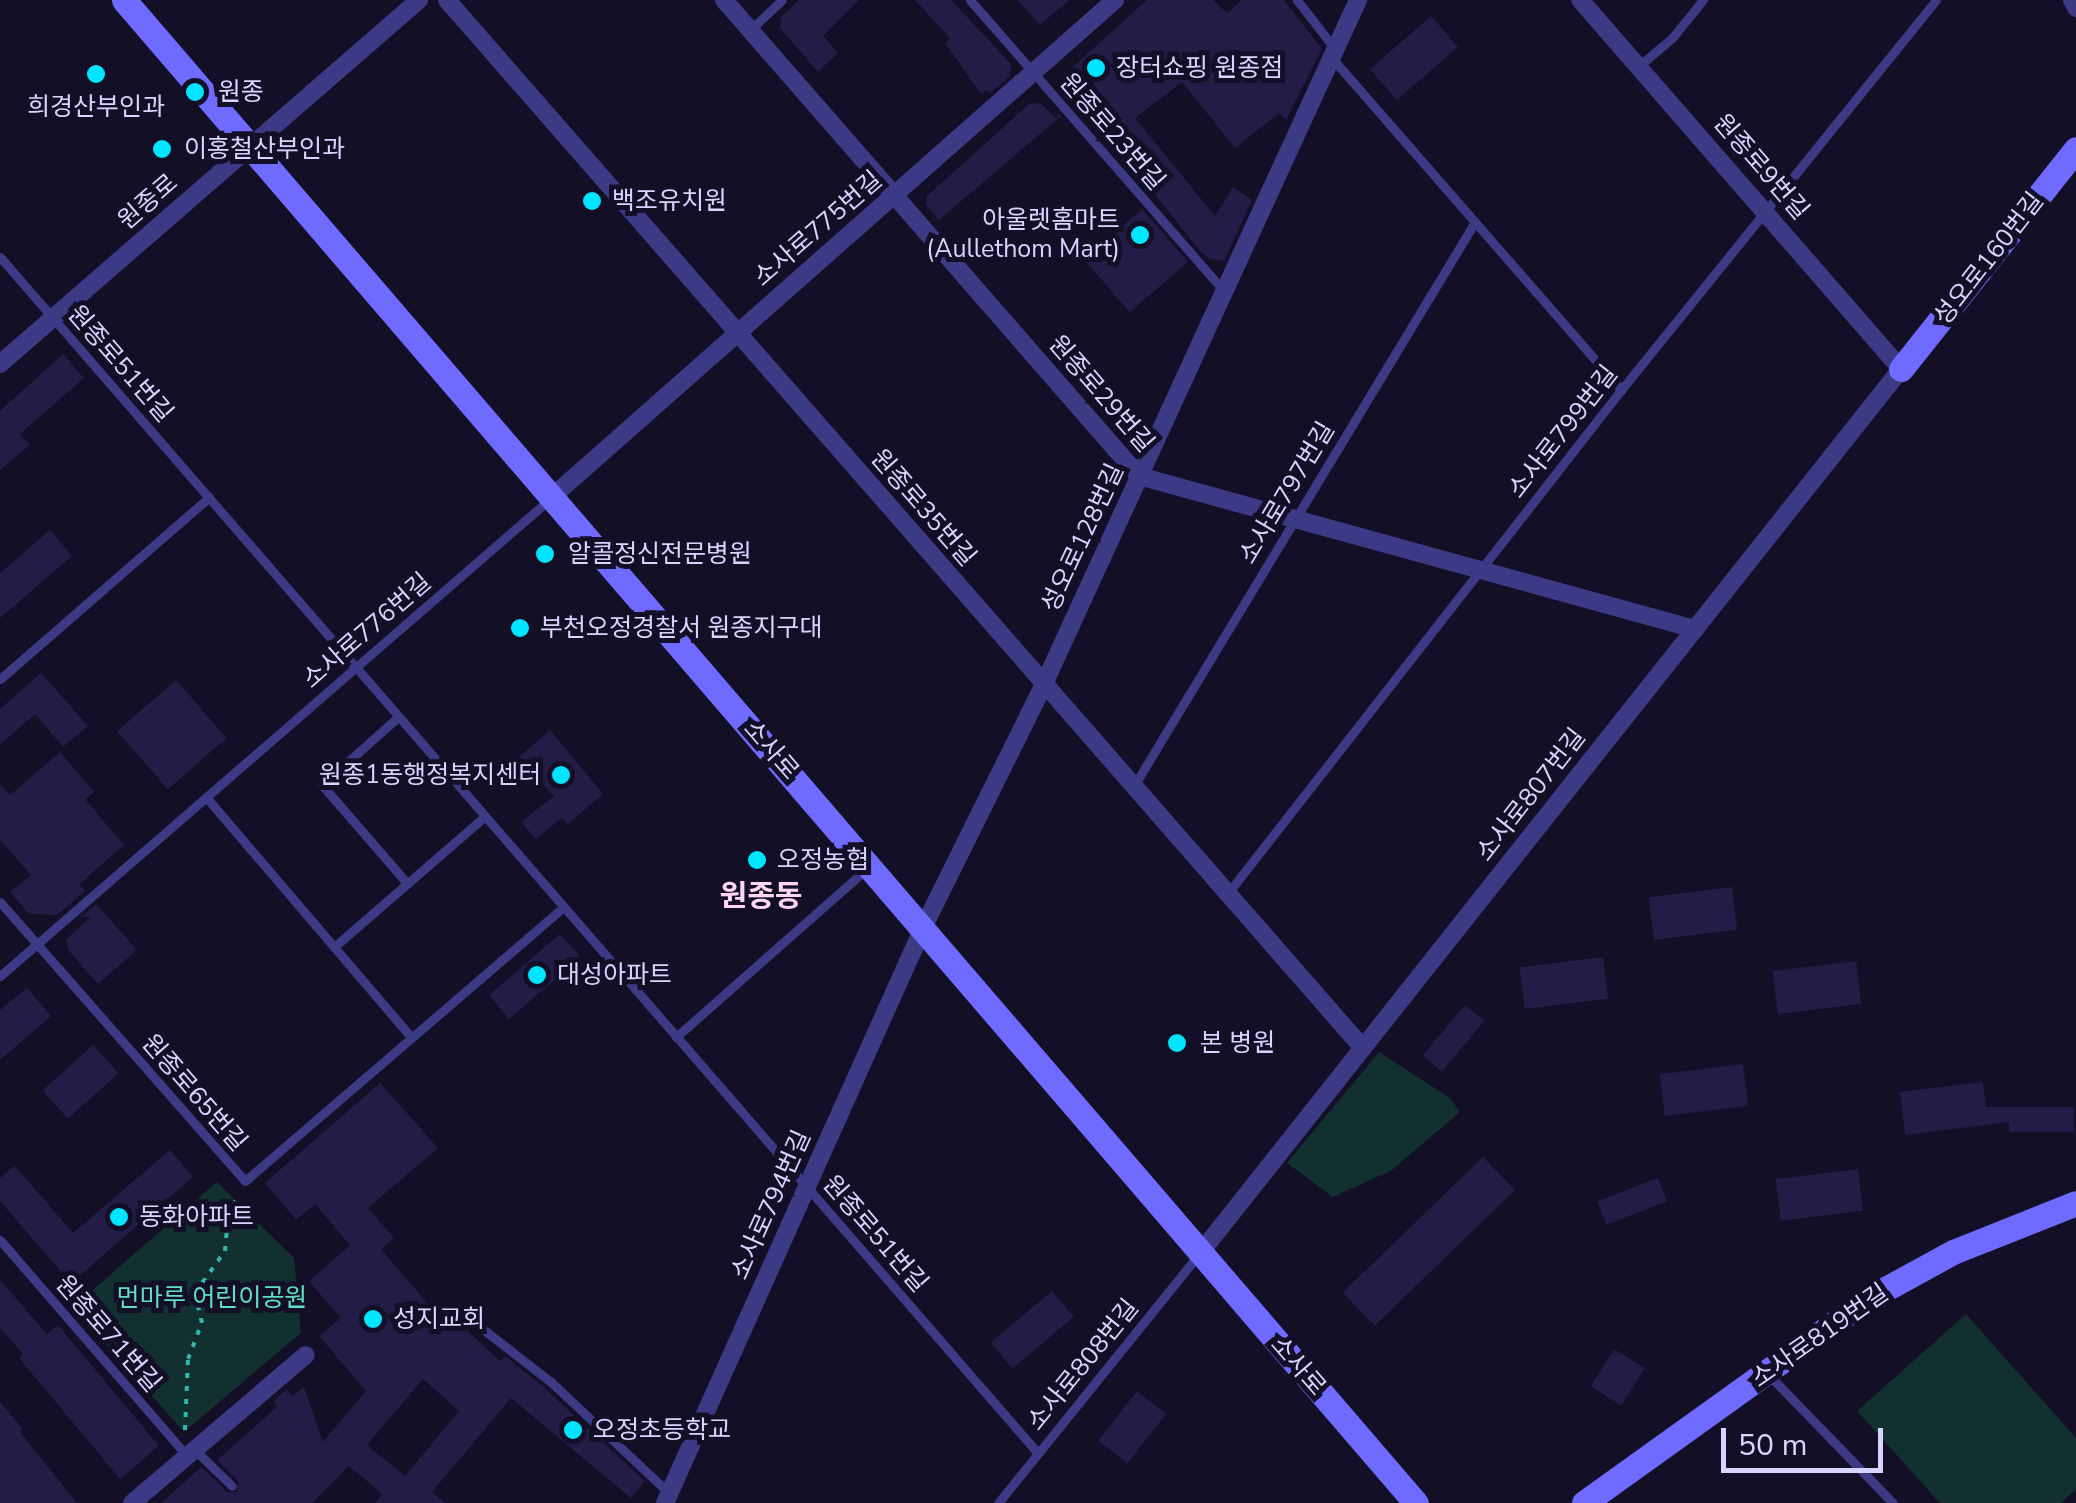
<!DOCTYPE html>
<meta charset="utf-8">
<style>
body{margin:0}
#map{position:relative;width:2076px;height:1503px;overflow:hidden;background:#130f26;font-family:"Nunito Sans","Noto Sans KR",sans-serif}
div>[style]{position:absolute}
.green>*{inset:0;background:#12302f}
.building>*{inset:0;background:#241b47;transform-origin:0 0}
.path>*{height:4px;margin-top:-2px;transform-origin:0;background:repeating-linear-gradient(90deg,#2fb8b0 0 5px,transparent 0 13px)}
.lane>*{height:9px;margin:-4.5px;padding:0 4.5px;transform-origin:4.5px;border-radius:4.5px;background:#3d3a85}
.street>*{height:18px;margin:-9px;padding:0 9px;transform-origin:9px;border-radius:9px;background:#3d3a85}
.secondary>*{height:25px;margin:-12.5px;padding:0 12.5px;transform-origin:12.5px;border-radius:12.5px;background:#6f6bff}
.dots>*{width:28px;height:28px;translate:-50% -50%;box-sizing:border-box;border:5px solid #130f26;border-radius:50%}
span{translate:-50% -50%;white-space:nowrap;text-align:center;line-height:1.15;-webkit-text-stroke:10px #130f26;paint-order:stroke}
.poi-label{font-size:25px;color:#d9d4ff}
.left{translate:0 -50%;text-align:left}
.right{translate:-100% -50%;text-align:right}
.street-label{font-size:25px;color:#d9d4ff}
.park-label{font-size:25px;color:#5fe0c0}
.quarter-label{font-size:30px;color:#ffd6f0;font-weight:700}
.scale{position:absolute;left:1721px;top:1428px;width:162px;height:45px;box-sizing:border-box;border:5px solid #d9d4ff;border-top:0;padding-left:12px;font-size:30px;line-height:35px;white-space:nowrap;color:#d9d4ff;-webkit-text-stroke:8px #130f26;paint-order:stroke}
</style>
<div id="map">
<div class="green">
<i style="clip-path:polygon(1379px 1052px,1450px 1098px,1460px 1112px,1392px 1170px,1333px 1197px,1287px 1163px)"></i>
<i style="clip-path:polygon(217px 1182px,294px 1258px,301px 1333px,184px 1432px,73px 1307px)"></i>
<i style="clip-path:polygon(1966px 1314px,2076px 1438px,2076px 1489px,2061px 1503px,1940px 1503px,1857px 1411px)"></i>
</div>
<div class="building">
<i style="clip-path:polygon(799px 0,859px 0,823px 36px,838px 53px,818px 72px,780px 28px,781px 17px)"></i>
<i style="clip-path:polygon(915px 0,951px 0,1011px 64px,1010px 76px,990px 93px,986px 90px,981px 94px,945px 43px,950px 38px)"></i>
<i style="clip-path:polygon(1018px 0,1069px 0,1040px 25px)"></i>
<i style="clip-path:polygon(1147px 0,1213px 0,1227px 13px,1242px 0,1284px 0,1322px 49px,1286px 120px,1279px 113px,1235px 148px,1182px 82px,1135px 118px,1215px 216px,1233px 187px,1252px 200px,1224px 261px,1210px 259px,1200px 251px,1121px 152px,1077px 102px,1073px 106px,1063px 94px,1068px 71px)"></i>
<i style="left:1431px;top:16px;width:41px;height:81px;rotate:49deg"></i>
<i style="clip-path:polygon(1040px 103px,1057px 119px,1058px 113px,1061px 116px,939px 220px,926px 205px,927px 196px,1029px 104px)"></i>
<i style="left:1142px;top:209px;width:70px;height:77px;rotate:49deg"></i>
<i style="clip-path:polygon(63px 354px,84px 378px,20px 434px,30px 445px,0 470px,0 411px)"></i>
<i style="clip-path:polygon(50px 530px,72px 556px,0 618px,0 573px)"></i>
<i style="clip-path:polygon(41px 673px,88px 726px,63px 747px,35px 714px,0 745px,0 709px)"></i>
<i style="left:176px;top:680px;width:77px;height:78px;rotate:49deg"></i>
<i style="clip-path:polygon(550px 730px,603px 794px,568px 824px,562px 818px,536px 839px,521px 822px,554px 796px,519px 757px)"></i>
<i style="clip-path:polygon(60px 752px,94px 792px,85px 799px,124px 845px,87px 877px,80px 885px,85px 891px,57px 915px,29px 914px,10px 892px,31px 875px,0 840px,0 784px,10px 795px)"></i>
<i style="left:1732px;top:887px;width:43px;height:84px;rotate:83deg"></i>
<i style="clip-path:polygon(96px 904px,137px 950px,98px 984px,68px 950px,66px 939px,91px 917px,81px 917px)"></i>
<i style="clip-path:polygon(560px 934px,587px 964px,571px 978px,565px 971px,509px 1019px,489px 995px)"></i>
<i style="left:1603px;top:957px;width:42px;height:84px;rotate:83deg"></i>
<i style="left:1856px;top:961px;width:43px;height:84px;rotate:83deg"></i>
<i style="clip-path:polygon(27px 988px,51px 1016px,0 1060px,0 1010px)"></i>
<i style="left:1465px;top:1005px;width:25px;height:66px;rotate:40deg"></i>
<i style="left:93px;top:1045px;width:38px;height:68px;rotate:48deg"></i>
<i style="left:1743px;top:1064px;width:42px;height:84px;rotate:83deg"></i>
<i style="clip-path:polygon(1983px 1082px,1986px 1107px,2074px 1107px,2074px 1132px,2009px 1132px,2009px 1122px,1905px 1135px,1900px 1092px)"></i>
<i style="clip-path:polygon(evenodd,380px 1083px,438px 1148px,368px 1208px,394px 1238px,381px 1249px,441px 1319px,447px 1312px,500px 1361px,505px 1356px,540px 1384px,645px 1481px,631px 1498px,511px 1398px,432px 1492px,445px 1503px,375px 1503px,382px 1494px,349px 1466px,312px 1503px,161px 1503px,201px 1467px,227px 1492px,237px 1492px,238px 1481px,217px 1460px,277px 1407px,273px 1402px,287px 1389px,293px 1396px,304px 1387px,323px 1442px,366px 1391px,319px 1336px,341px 1318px,309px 1281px,350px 1245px,315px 1204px,296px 1220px,265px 1183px,380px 1083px,423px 1379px,459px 1411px,405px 1476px,367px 1445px,423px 1379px)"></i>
<i style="clip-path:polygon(170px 1150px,193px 1177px,71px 1283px,0 1201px,0 1178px,15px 1166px,73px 1233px)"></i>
<i style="left:1483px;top:1157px;width:46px;height:195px;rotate:46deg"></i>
<i style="left:1858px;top:1169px;width:42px;height:83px;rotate:83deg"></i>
<i style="left:1658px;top:1178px;width:25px;height:65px;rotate:69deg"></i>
<i style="clip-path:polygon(0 1280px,47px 1334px,58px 1325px,159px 1446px,120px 1479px,19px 1358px,23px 1354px,0 1328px)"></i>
<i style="left:1052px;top:1291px;width:34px;height:80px;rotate:50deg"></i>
<i style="left:1614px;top:1349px;width:36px;height:44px;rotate:32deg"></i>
<i style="left:1137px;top:1391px;width:37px;height:63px;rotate:38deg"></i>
<i style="clip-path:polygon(0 1402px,23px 1429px,20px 1432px,77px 1503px,0 1503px)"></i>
</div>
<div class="path">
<i style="left:185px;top:1430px;width:71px;rotate:-87.6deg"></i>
<i style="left:188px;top:1359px;width:39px;rotate:-69deg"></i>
<i style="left:202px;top:1323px;width:31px;rotate:-103deg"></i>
<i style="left:195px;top:1293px;width:52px;rotate:-54.5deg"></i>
<i style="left:225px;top:1251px;width:34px;rotate:-85deg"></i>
<i style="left:228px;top:1217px;width:23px;rotate:-65deg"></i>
</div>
<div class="lane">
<i style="left:970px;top:0;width:386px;rotate:48.9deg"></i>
<i style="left:1297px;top:0;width:62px;rotate:52.2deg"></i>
<i style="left:751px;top:29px;width:42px;rotate:-43.1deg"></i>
<i style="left:1331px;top:57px;width:442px;rotate:48.9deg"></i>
<i style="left:1639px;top:66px;width:43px;rotate:-40.3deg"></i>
<i style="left:1672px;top:38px;width:49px;rotate:-50.8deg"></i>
<i style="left:0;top:257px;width:1584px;rotate:49.05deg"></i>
<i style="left:0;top:679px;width:277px;rotate:-41deg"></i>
<i style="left:398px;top:717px;width:102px;rotate:138.2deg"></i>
<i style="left:322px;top:785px;width:130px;rotate:49.1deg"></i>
<i style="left:1135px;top:784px;width:657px;rotate:-58.83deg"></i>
<i style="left:206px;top:797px;width:316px;rotate:49.5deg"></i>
<i style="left:1228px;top:893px;width:638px;rotate:-52deg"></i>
<i style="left:1621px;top:390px;width:501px;rotate:-51.07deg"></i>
<i style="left:0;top:902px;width:371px;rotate:48.7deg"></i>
<i style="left:245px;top:1181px;width:418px;rotate:-40.7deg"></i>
<i style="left:334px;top:947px;width:198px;rotate:-40.9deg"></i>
<i style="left:0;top:976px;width:729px;rotate:-40.94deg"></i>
<i style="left:676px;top:1037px;width:256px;rotate:-41.4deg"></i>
<i style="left:0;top:1240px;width:284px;rotate:49.1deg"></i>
<i style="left:461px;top:1312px;width:114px;rotate:37.9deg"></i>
<i style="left:551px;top:1382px;width:163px;rotate:43.3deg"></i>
<i style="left:1766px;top:1372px;width:182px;rotate:45.9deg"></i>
<i style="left:196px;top:1451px;width:50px;rotate:44.2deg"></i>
<i style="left:998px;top:1503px;width:317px;rotate:-51.1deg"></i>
</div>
<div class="street">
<i style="left:447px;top:0;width:1392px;rotate:48.85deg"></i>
<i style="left:724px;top:0;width:632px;rotate:48.92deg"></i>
<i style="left:1139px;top:476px;width:577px;rotate:15.39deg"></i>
<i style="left:2072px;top:0;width:9px;rotate:63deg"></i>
<i style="left:0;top:364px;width:555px;rotate:-40.98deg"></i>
<i style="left:553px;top:496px;width:750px;rotate:-41.43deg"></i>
<i style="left:1201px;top:1252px;width:1127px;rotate:-51.59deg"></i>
<i style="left:1901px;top:369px;width:489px;rotate:-131deg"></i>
<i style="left:132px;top:1503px;width:228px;rotate:-40.4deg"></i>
<i style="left:665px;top:1503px;width:630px;rotate:-65.83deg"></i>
<i style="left:923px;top:928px;width:272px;rotate:-63.6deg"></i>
<i style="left:1044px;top:684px;width:753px;rotate:-65.34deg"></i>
</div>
<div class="secondary">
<i style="left:124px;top:0;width:1982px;rotate:49.32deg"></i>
<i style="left:1901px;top:369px;width:281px;rotate:-51.5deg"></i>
<i style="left:1584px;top:1503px;width:351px;rotate:-35.7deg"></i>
<i style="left:1869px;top:1298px;width:96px;rotate:-28.7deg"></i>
<i style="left:1953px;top:1252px;width:132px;rotate:-21.7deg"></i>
</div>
<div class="dots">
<i style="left:1096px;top:68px;background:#00e5ff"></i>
<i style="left:96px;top:74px;background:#00e5ff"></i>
<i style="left:195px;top:92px;background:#00e5ff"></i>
<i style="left:162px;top:149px;background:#00e5ff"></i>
<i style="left:592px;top:201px;background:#00e5ff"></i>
<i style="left:1140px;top:235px;background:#00e5ff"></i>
<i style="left:545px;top:554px;background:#00e5ff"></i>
<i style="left:520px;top:628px;background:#00e5ff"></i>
<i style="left:561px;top:775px;background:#00e5ff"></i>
<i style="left:757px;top:860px;background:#00e5ff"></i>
<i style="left:537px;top:975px;background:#00e5ff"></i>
<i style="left:1177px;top:1043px;background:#00e5ff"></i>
<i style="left:119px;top:1217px;background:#00e5ff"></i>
<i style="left:373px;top:1319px;background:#00e5ff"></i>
<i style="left:573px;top:1430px;background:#00e5ff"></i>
</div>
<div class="poi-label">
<span class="left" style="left:1116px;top:68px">장터쇼핑 원종점</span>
<span class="left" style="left:218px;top:92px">원종</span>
<span style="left:96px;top:107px">희경산부인과</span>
<span class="left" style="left:184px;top:149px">이홍철산부인과</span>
<span class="left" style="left:612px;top:201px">백조유치원</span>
<span class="right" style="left:1120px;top:235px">아울렛홈마트<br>(Aullethom Mart)</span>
<span class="left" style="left:568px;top:554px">알콜정신전문병원</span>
<span class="left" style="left:540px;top:628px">부천오정경찰서 원종지구대</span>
<span class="right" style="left:541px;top:775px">원종1동행정복지센터</span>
<span class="left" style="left:777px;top:860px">오정농협</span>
<span class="left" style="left:557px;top:975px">대성아파트</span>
<span class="left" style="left:1200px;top:1043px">본 병원</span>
<span class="left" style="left:139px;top:1217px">동화아파트</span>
<span class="left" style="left:393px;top:1319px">성지교회</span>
<span class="left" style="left:593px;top:1430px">오정초등학교</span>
</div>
<div class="street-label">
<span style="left:1112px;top:132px;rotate:49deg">원종로23번길</span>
<span style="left:1761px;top:167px;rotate:49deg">원종로9번길</span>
<span style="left:148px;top:202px;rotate:-41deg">원종로</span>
<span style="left:818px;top:229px;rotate:-41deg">소사로775번길</span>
<span style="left:1989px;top:259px;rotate:-52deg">성오로160번길</span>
<span style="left:120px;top:364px;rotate:49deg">원종로51번길</span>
<span style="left:1101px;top:394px;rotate:49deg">원종로29번길</span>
<span style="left:1563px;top:432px;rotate:-52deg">소사로799번길</span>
<span style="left:1287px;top:493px;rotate:-59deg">소사로797번길</span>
<span style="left:923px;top:508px;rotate:49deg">원종로35번길</span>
<span style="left:1083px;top:538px;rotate:-65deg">성오로128번길</span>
<span style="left:367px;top:631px;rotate:-41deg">소사로776번길</span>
<span style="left:771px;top:750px;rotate:49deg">소사로</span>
<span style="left:1531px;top:795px;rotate:-52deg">소사로807번길</span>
<span style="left:194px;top:1093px;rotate:49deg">원종로65번길</span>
<span style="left:771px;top:1205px;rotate:-66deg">소사로794번길</span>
<span style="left:875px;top:1234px;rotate:49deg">원종로51번길</span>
<span style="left:108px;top:1334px;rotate:49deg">원종로71번길</span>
<span style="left:1820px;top:1336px;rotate:-35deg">소사로819번길</span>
<span style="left:1083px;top:1365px;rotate:-51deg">소사로808번길</span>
<span style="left:1298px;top:1366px;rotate:49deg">소사로</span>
</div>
<div class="park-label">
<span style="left:212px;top:1298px">먼마루 어린이공원</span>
</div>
<div class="quarter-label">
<span style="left:761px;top:897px">원종동</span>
</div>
<div class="scale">50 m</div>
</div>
